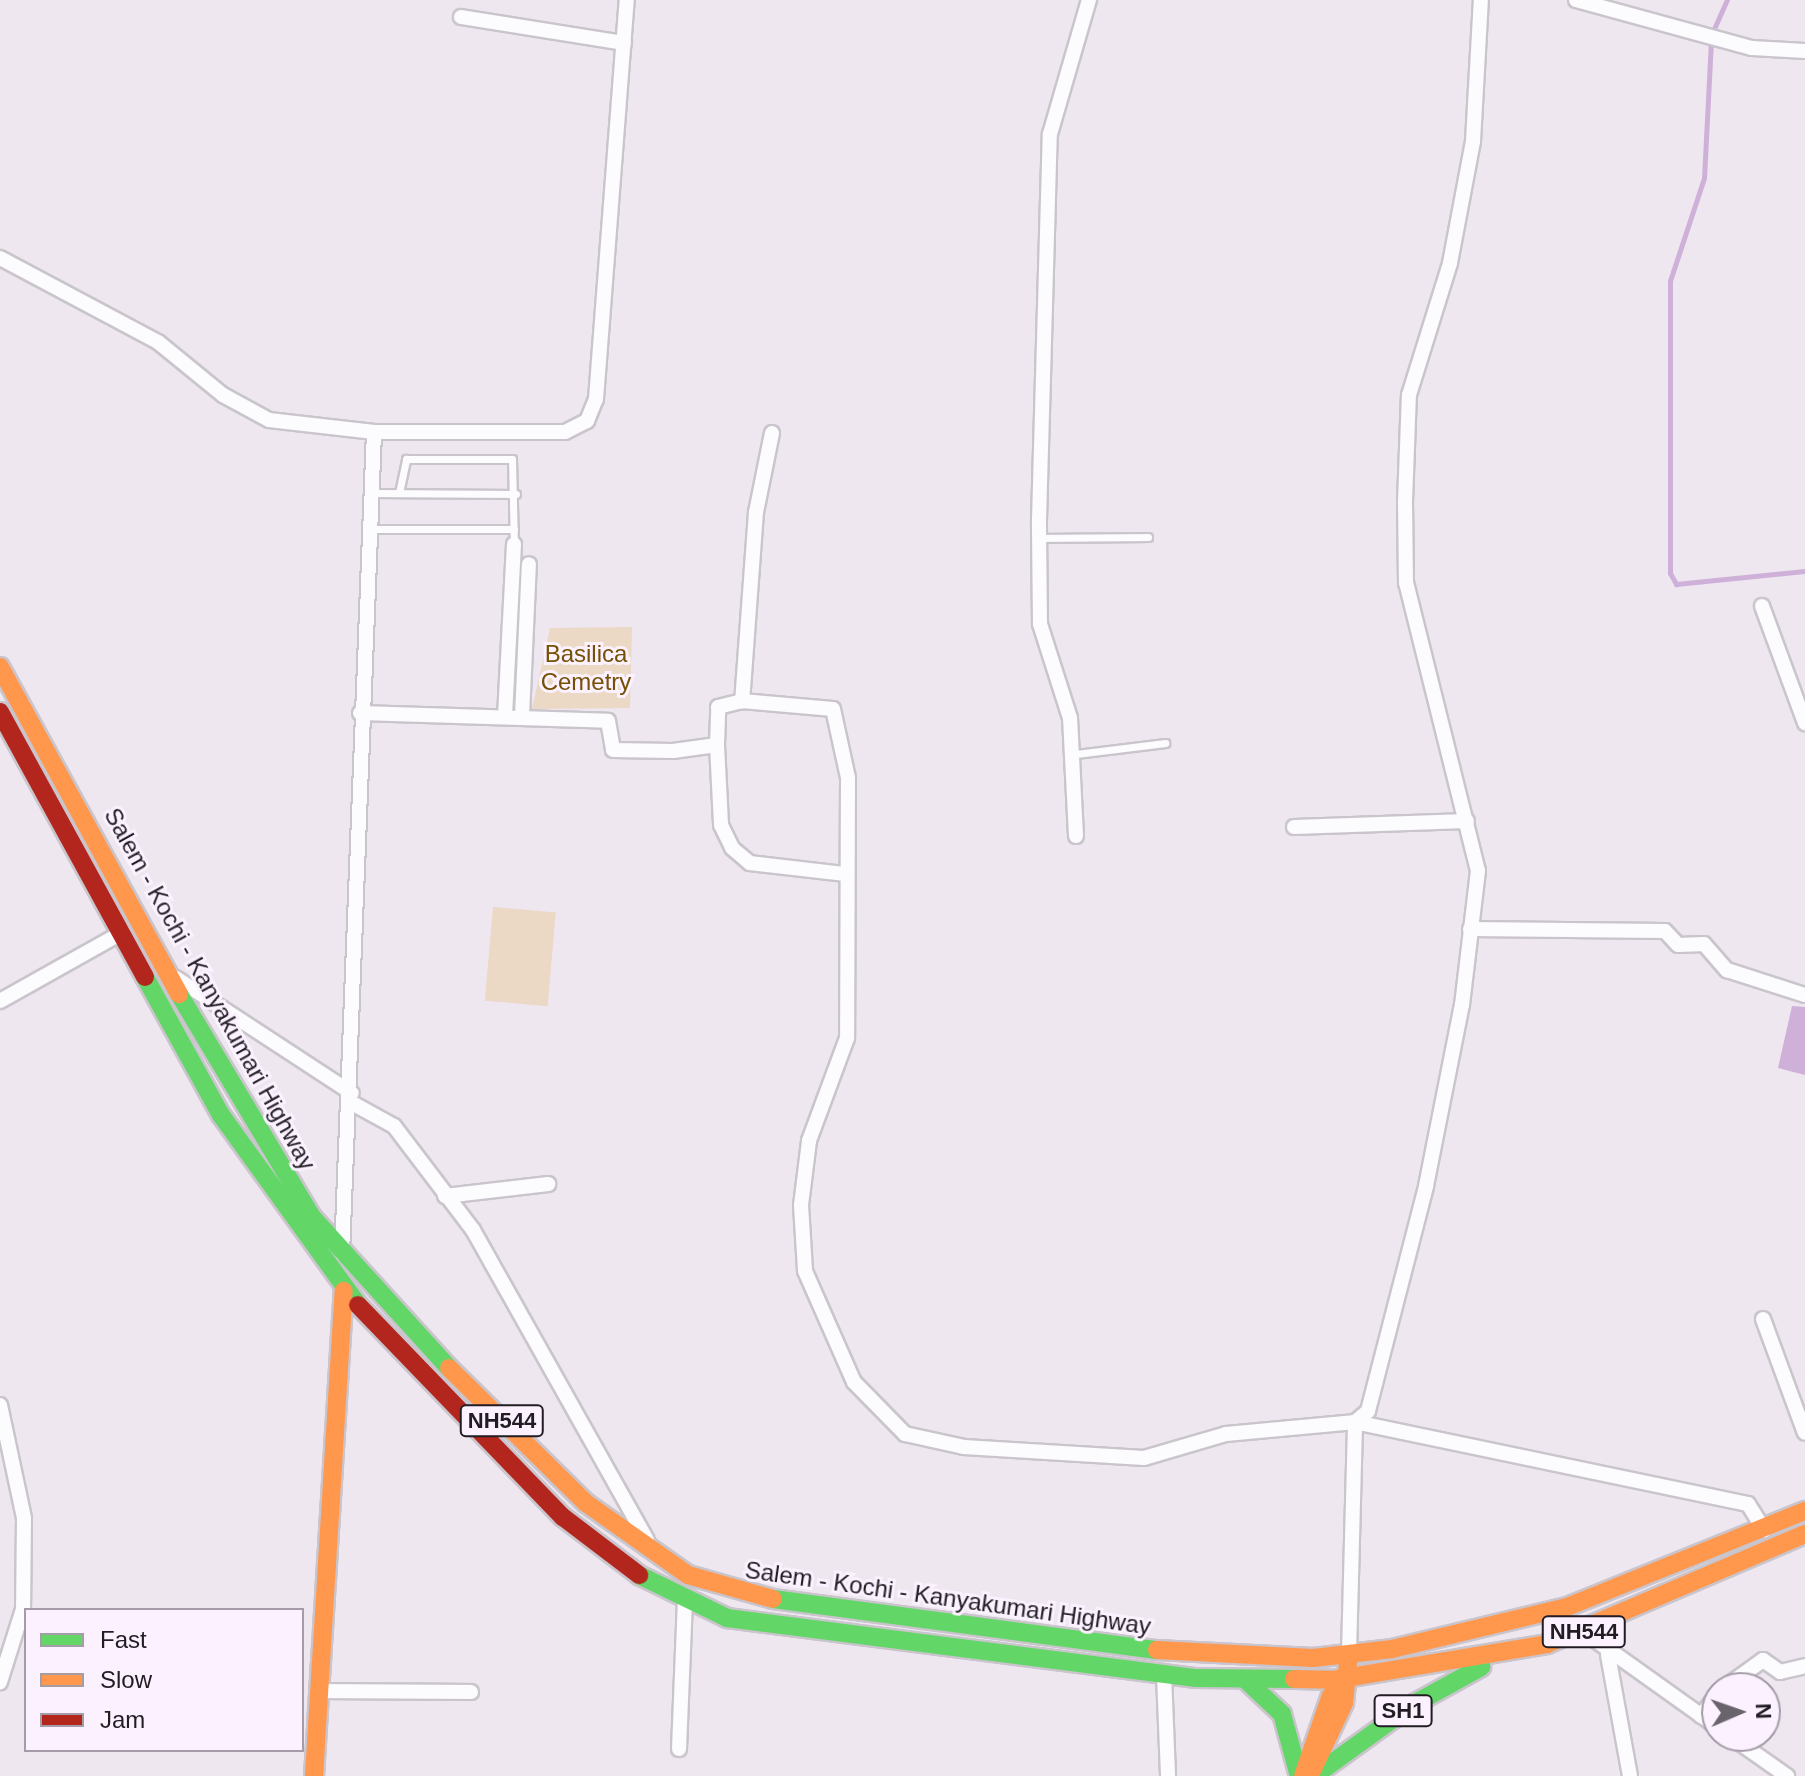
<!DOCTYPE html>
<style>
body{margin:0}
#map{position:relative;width:1805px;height:1776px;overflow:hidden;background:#eee7f0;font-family:Arial,sans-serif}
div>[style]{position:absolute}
.green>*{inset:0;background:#ebd8c5;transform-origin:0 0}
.water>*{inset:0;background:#ceb0d9}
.stream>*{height:5px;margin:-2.5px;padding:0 2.5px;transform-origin:2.5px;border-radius:2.5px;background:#ceb0d9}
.roads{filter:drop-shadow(2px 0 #cac5cc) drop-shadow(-2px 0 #cac5cc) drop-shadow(0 2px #cac5cc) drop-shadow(0 -2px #cac5cc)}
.lane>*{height:7px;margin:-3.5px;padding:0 3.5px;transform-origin:3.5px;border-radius:3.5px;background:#fcfbfd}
.street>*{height:14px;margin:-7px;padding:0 7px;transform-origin:7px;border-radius:7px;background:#fcfbfd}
.fast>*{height:18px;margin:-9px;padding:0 9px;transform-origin:9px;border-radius:9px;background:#63d668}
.slow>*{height:18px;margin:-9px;padding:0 9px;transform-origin:9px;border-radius:9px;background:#ff974d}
.jam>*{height:18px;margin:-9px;padding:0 9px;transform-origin:9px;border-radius:9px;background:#b3261e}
span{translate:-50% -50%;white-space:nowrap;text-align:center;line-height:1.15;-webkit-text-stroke:6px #fbf1ff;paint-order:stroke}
.shield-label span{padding:2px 6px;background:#fbf1ff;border:2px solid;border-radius:6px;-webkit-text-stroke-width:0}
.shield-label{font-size:22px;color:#211d23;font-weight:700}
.park-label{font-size:24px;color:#755005}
.street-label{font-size:24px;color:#211d23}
.legend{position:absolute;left:24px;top:1608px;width:280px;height:144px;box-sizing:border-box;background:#fbf1ff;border:2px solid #a49ca7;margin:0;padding:10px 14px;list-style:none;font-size:24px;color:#211d23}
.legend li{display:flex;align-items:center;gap:16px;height:40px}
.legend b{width:40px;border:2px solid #a49ca7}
.north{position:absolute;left:1701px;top:1672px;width:80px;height:80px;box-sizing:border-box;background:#fbf1ff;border:2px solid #a49ca7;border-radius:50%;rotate:88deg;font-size:22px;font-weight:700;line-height:32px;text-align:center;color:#211d23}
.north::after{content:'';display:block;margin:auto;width:28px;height:36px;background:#69646b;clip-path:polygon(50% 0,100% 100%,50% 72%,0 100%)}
</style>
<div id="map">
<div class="green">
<i style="clip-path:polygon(632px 627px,630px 708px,532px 709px,550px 628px)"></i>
<i style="left:493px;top:907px;width:63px;height:94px;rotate:5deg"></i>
</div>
<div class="water">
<i style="clip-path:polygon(1792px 1006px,1805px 1007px,1805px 1075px,1778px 1068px)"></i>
</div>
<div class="stream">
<i style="left:1713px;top:31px;width:34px;rotate:-66deg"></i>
<i style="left:1711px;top:40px;width:138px;rotate:92.9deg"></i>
<i style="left:1704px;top:178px;width:108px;rotate:108.3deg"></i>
<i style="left:1670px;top:281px;width:292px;rotate:90deg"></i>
<i style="left:1670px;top:573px;width:13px;rotate:61deg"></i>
<i style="left:1676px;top:584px;width:130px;rotate:-5.8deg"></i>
</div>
<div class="roads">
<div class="lane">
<i style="left:371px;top:493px;width:145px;rotate:0.4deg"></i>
<i style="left:399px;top:493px;width:35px;rotate:-78deg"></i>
<i style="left:406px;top:459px;width:106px"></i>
<i style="left:512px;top:459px;width:85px;rotate:88.7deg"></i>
<i style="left:371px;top:529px;width:143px"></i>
<i style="left:1039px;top:538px;width:109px;rotate:-0.5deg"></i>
<i style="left:1076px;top:754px;width:90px;rotate:-7deg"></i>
</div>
<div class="street">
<i style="left:1576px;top:0;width:182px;rotate:15.3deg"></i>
<i style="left:1752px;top:48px;width:53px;rotate:3.2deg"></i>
<i style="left:461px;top:17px;width:165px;rotate:9.1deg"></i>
<i style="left:0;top:258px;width:179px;rotate:28deg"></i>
<i style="left:158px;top:342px;width:84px;rotate:39.2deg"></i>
<i style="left:223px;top:395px;width:52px;rotate:28.5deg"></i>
<i style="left:269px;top:420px;width:106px;rotate:6.5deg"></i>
<i style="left:374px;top:432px;width:822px;rotate:92.23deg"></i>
<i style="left:374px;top:432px;width:191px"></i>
<i style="left:565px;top:432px;width:25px;rotate:-27deg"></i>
<i style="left:587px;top:421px;width:24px;rotate:-68deg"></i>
<i style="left:596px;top:399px;width:400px;rotate:-85.6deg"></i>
<i style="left:772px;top:433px;width:81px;rotate:101.4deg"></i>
<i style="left:756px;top:512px;width:190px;rotate:94.2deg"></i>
<i style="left:742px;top:701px;width:91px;rotate:5deg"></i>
<i style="left:833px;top:709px;width:71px;rotate:77.7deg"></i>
<i style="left:848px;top:778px;width:260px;rotate:90.2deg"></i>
<i style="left:847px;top:1038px;width:110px;rotate:110.3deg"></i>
<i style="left:809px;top:1141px;width:64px;rotate:97.1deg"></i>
<i style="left:801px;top:1205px;width:66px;rotate:86.5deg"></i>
<i style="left:805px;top:1271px;width:121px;rotate:66.2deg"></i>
<i style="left:854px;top:1382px;width:73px;rotate:45.6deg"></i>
<i style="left:905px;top:1434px;width:60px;rotate:12.4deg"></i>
<i style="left:964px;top:1447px;width:180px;rotate:3.5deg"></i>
<i style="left:1144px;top:1458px;width:85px;rotate:-16.3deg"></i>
<i style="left:1226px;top:1434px;width:130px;rotate:-5.3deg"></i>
<i style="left:1355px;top:1422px;width:401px;rotate:11.8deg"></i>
<i style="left:1748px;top:1504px;width:31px;rotate:58deg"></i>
<i style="left:1762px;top:606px;width:125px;rotate:69.8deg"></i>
<i style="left:360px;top:713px;width:248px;rotate:1.8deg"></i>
<i style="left:608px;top:721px;width:29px;rotate:80deg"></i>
<i style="left:613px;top:750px;width:60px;rotate:1deg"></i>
<i style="left:673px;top:751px;width:44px;rotate:-7.8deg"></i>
<i style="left:717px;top:745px;width:38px;rotate:-88deg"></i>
<i style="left:718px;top:707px;width:25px;rotate:-14deg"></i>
<i style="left:505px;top:716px;width:172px;rotate:-87deg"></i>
<i style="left:522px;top:716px;width:152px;rotate:-87.4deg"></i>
<i style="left:717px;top:745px;width:80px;rotate:87.1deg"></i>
<i style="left:721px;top:825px;width:25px;rotate:64deg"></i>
<i style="left:732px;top:848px;width:23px;rotate:40deg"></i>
<i style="left:750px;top:863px;width:96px;rotate:6.6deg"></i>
<i style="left:1294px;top:827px;width:173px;rotate:-2deg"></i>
<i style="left:1076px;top:836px;width:118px;rotate:-92.9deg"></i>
<i style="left:1070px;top:718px;width:99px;rotate:-107.7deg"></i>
<i style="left:1040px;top:624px;width:104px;rotate:-90.6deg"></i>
<i style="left:1039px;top:520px;width:386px;rotate:-88.4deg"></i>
<i style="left:1050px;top:134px;width:140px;rotate:-73.8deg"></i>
<i style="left:1470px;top:929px;width:195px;rotate:0.6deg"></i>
<i style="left:1665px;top:931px;width:19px;rotate:47deg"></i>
<i style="left:1678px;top:945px;width:26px;rotate:-2deg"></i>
<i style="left:1704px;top:944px;width:35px;rotate:49deg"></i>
<i style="left:1727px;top:970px;width:82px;rotate:17.8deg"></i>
<i style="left:176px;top:978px;width:210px;rotate:33.2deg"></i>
<i style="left:0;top:1001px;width:141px;rotate:-29.3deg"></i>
<i style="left:352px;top:1103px;width:48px;rotate:28.7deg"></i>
<i style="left:394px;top:1126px;width:131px;rotate:52.8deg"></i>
<i style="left:473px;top:1230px;width:355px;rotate:60.7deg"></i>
<i style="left:445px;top:1196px;width:104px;rotate:-6.6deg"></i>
<i style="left:1763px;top:1319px;width:121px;rotate:69.8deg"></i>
<i style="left:0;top:1405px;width:116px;rotate:78deg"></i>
<i style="left:24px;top:1518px;width:91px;rotate:90.6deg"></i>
<i style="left:23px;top:1609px;width:77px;rotate:107.5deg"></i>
<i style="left:1584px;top:1632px;width:163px;rotate:35.5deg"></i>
<i style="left:1349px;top:1654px;width:232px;rotate:-88.5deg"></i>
<i style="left:1355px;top:1422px;width:17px;rotate:-40deg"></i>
<i style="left:1368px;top:1411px;width:232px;rotate:-75.5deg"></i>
<i style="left:1426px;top:1186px;width:185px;rotate:-78.8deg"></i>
<i style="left:1462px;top:1005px;width:135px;rotate:-83.2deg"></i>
<i style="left:1478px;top:871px;width:297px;rotate:-104deg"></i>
<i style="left:1406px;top:583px;width:81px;rotate:-90.7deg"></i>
<i style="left:1405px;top:502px;width:107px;rotate:-87.9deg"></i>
<i style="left:1409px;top:395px;width:138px;rotate:-72.7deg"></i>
<i style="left:1450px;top:263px;width:124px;rotate:-79.3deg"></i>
<i style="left:1473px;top:141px;width:141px;rotate:-86.8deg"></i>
<i style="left:1608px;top:1655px;width:123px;rotate:79.7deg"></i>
<i style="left:1164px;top:1675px;width:101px;rotate:87.7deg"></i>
<i style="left:1724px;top:1688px;width:48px;rotate:-35.7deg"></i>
<i style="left:1763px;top:1660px;width:21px;rotate:35deg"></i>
<i style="left:1780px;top:1672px;width:26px;rotate:-13deg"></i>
<i style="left:321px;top:1691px;width:150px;rotate:0.4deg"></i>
<i style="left:1701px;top:1716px;width:26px;rotate:-53deg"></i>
<i style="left:1730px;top:1736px;width:70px;rotate:35.1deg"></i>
<i style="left:679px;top:1749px;width:148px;rotate:-87.7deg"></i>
</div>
<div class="fast">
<i style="left:145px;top:977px;width:158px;rotate:61.2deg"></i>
<i style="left:221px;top:1115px;width:234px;rotate:54.2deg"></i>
<i style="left:179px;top:994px;width:260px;rotate:59.2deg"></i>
<i style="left:312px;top:1217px;width:204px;rotate:47.8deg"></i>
<i style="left:639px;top:1575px;width:98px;rotate:26deg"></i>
<i style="left:727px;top:1618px;width:473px;rotate:7.3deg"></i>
<i style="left:1196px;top:1678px;width:98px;rotate:0.6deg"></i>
<i style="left:773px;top:1599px;width:387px;rotate:7.6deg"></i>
<i style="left:1247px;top:1681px;width:48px;rotate:43.3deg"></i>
<i style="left:1282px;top:1714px;width:64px;rotate:74.7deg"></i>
<i style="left:1314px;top:1776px;width:123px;rotate:-35.8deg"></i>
<i style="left:1414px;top:1704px;width:77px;rotate:-28.9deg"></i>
</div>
<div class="slow">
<i style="left:0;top:667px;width:373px;rotate:61.3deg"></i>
<i style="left:449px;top:1368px;width:192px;rotate:44.6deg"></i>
<i style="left:586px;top:1503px;width:125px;rotate:35.2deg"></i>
<i style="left:688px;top:1575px;width:88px;rotate:15.8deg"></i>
<i style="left:1157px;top:1650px;width:156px;rotate:2.9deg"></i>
<i style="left:1313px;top:1658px;width:80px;rotate:-6.5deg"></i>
<i style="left:1392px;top:1649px;width:180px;rotate:-13.5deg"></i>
<i style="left:1567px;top:1607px;width:257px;rotate:-22deg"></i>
<i style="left:1294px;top:1679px;width:39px;rotate:1deg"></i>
<i style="left:1333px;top:1680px;width:217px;rotate:-9.5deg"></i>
<i style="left:1547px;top:1644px;width:280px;rotate:-23.1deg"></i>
<i style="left:1311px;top:1773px;width:77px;rotate:-64.8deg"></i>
<i style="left:1344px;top:1703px;width:40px;rotate:-84.3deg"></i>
<i style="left:314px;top:1776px;width:486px;rotate:-86.5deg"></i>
<i style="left:1303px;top:1776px;width:86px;rotate:-70.9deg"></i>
</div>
<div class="jam">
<i style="left:0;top:712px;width:302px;rotate:61.3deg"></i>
<i style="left:358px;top:1305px;width:295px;rotate:46deg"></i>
<i style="left:563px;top:1517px;width:96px;rotate:37.3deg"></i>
</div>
</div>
<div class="shield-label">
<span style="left:502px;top:1421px">NH544</span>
<span style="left:1584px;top:1632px">NH544</span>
<span style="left:1403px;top:1711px">SH1</span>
</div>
<div class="park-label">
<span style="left:586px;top:668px">Basilica<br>Cemetry</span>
</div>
<div class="street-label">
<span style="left:210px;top:989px;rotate:61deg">Salem - Kochi - Kanyakumari Highway</span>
<span style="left:948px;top:1598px;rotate:8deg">Salem - Kochi - Kanyakumari Highway</span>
</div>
<ul class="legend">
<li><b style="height:10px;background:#63d668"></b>Fast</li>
<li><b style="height:10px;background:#ff974d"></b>Slow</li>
<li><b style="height:10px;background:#b3261e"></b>Jam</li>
</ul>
<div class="north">N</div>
</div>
